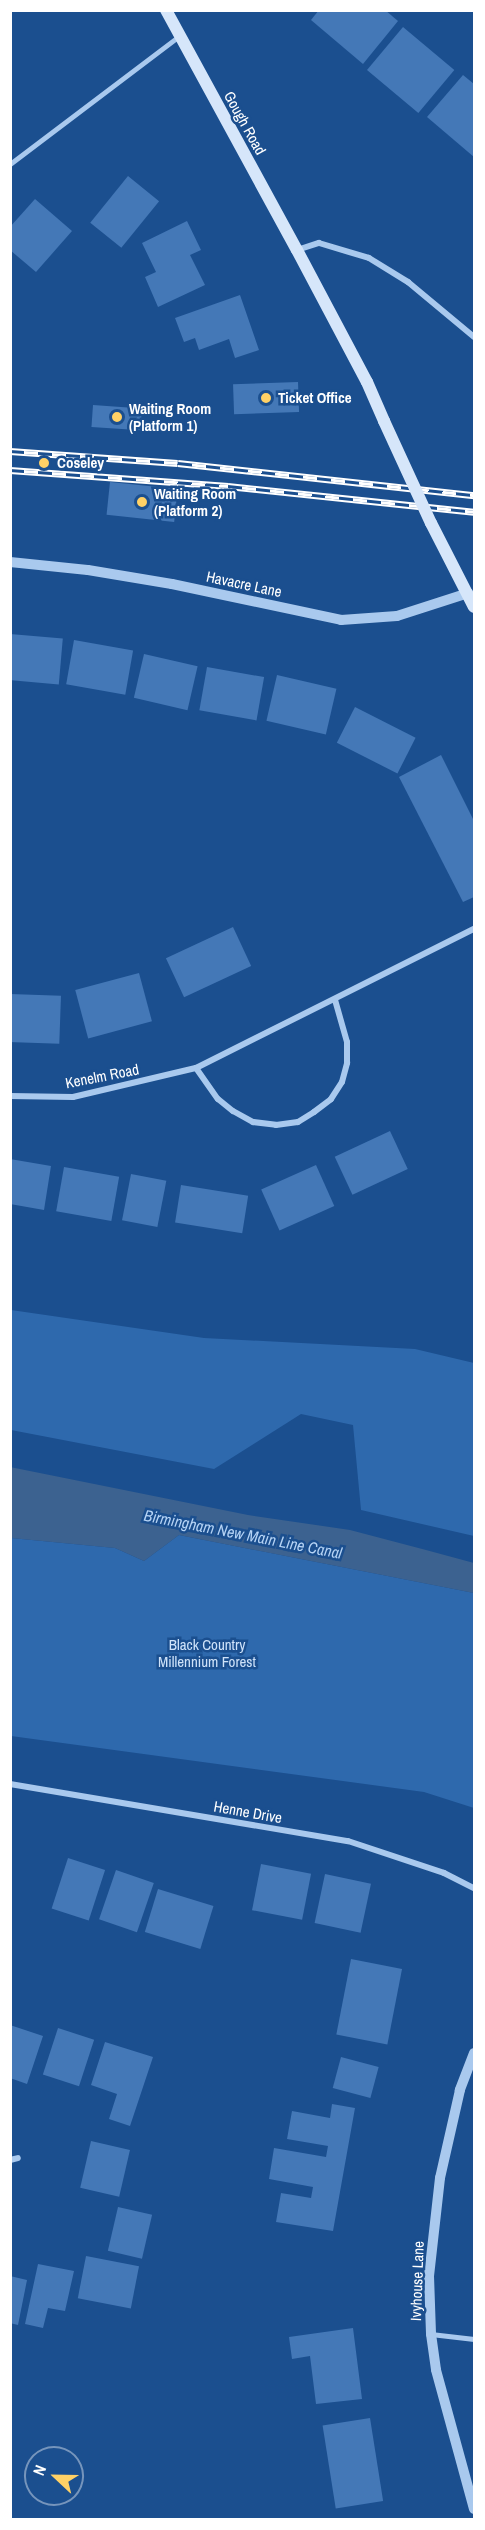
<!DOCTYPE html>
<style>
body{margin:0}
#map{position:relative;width:485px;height:2530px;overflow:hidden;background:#1b4f8f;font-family:"Archivo Narrow",sans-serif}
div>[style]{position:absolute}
.green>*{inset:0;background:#2e69ad}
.water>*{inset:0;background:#3c6290}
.building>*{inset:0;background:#4478b7;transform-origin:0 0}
.service>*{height:4.5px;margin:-2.25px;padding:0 2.25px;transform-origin:2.25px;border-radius:2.25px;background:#a9c9ee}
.minor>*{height:6px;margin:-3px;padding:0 3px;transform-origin:3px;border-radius:3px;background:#a9c9ee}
.tertiary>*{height:10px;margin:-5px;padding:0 5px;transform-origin:5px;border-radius:5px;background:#a9c9ee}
.secondary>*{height:12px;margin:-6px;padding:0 6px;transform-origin:6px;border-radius:6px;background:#d6e6fa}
.rail>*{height:7px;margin-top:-3.5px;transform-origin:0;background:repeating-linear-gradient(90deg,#1b4f8f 0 14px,#fff 0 28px);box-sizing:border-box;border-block:2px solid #fff}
.secondary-bridge>*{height:12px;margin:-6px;padding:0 6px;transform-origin:6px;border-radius:6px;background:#d6e6fa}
.dots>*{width:16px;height:16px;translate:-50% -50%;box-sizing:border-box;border:3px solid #1b4f8f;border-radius:50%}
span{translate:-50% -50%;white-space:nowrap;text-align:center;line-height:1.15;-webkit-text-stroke:5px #1b4f8f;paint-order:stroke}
.street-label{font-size:15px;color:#fff}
.poi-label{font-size:15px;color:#fff;font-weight:700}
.left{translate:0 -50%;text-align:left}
.park-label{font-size:15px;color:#cfe3fa}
.water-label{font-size:16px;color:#b5d3f5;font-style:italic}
.frame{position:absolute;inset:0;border:12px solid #fff;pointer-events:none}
.north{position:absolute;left:24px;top:2446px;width:60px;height:60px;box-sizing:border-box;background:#1b4f8f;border:2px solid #7695bc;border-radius:50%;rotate:292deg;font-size:16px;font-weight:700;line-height:24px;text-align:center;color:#fff}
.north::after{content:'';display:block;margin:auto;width:21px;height:27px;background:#ffd166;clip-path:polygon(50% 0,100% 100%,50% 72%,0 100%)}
</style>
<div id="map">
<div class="green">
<i style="clip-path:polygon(11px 1310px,204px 1338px,415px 1349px,474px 1363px,474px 1536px,361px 1510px,353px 1425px,301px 1414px,214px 1469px,11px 1430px)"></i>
<i style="clip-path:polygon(179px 1535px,474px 1593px,474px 1808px,424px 1792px,11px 1736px,11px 1538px,115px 1548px,144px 1561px)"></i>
</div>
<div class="water">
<i style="clip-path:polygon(10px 1467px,248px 1515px,350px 1530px,426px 1550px,474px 1563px,474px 1593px,179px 1535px,144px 1561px,115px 1548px,11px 1538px)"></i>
</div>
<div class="building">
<i style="clip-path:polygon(319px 10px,385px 10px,398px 21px,363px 64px,311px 20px)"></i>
<i style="left:403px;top:27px;width:67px;height:56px;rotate:40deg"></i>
<i style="clip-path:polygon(463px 75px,474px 84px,474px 157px,427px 117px)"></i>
<i style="left:128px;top:176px;width:40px;height:60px;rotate:39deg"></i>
<i style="clip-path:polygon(35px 199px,72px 231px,36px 272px,10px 250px,10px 227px)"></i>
<i style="clip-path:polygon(187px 221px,201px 250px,190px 255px,205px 285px,158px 307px,145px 277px,156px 272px,142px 243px)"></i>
<i style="clip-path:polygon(240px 295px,259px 350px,235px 358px,229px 339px,199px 350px,195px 338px,184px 342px,175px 318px)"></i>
<i style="left:298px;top:382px;width:30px;height:65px;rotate:88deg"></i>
<i style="left:93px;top:405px;width:49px;height:22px;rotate:4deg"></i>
<i style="left:110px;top:482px;width:68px;height:33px;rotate:6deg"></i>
<i style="left:10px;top:634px;width:53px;height:46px;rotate:5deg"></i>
<i style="left:74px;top:640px;width:60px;height:45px;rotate:10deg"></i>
<i style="left:144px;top:654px;width:55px;height:45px;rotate:13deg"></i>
<i style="left:207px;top:667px;width:58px;height:44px;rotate:10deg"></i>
<i style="left:277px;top:675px;width:61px;height:47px;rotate:13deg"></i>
<i style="left:355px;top:707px;width:68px;height:40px;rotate:27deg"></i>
<i style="clip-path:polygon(441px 755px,474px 821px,474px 897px,463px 902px,399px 777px)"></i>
<i style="left:233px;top:927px;width:43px;height:74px;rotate:65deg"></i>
<i style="left:139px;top:973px;width:50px;height:66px;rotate:75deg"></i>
<i style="left:10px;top:994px;width:51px;height:48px;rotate:2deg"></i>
<i style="left:390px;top:1131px;width:42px;height:61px;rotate:65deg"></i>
<i style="clip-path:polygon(10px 1159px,51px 1166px,44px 1210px,10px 1204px)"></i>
<i style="left:316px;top:1165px;width:45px;height:60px;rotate:66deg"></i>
<i style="left:64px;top:1167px;width:56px;height:45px;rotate:10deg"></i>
<i style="left:131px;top:1174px;width:36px;height:47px;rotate:11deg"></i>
<i style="left:181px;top:1185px;width:68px;height:38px;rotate:9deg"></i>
<i style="left:68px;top:1858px;width:39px;height:53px;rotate:18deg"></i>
<i style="left:261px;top:1864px;width:51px;height:47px;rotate:11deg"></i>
<i style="left:116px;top:1870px;width:40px;height:52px;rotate:19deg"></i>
<i style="left:325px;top:1874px;width:47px;height:50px;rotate:12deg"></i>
<i style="left:158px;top:1889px;width:58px;height:45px;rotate:17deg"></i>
<i style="left:351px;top:1959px;width:52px;height:77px;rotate:11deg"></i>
<i style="clip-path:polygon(10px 2025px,43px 2036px,27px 2084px,10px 2078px)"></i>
<i style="left:58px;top:2028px;width:38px;height:49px;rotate:18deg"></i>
<i style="clip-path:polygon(105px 2042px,153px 2057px,130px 2126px,109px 2119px,117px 2094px,91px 2085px)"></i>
<i style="left:341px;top:2057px;width:39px;height:32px;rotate:15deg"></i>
<i style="clip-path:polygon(332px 2104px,355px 2108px,333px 2231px,276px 2222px,281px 2193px,311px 2198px,313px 2187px,269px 2179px,274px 2148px,326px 2157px,328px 2146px,287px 2139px,292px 2111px,330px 2118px)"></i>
<i style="left:91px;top:2141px;width:40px;height:48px;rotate:13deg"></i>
<i style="left:118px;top:2207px;width:35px;height:45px;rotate:13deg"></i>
<i style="left:86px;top:2256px;width:54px;height:43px;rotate:11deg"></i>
<i style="clip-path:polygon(38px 2264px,74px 2271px,65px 2311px,48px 2308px,43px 2328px,25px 2324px)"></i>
<i style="clip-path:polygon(10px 2276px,27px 2280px,18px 2325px,10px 2323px)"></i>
<i style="clip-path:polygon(353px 2328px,362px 2399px,316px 2404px,310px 2356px,292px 2359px,289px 2337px)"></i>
<i style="left:370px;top:2418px;width:84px;height:48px;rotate:81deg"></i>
</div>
<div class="service">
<i style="left:10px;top:164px;width:211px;rotate:-37.1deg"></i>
<i style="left:431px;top:2334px;width:43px;rotate:6.6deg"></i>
</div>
<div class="minor">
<i style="left:297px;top:250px;width:23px;rotate:-18deg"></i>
<i style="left:319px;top:243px;width:52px;rotate:16.7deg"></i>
<i style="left:369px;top:258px;width:46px;rotate:31.6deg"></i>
<i style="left:408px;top:282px;width:86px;rotate:39.8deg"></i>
<i style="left:196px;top:1068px;width:38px;rotate:55deg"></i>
<i style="left:218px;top:1099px;width:19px;rotate:39deg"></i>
<i style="left:233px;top:1111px;width:23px;rotate:29deg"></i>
<i style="left:253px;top:1122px;width:23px;rotate:7deg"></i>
<i style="left:276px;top:1125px;width:22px;rotate:-8deg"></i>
<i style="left:298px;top:1122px;width:19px;rotate:-32deg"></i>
<i style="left:314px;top:1112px;width:21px;rotate:-37deg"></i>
<i style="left:331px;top:1099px;width:20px;rotate:-57deg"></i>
<i style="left:342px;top:1082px;width:20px;rotate:-75deg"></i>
<i style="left:347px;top:1063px;width:21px;rotate:-90deg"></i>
<i style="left:347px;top:1042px;width:44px;rotate:-105.9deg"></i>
<i style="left:10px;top:1096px;width:63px;rotate:0.9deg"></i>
<i style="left:73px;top:1097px;width:126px;rotate:-13.3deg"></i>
<i style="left:196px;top:1068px;width:311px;rotate:-26.6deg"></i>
<i style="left:10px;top:1784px;width:343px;rotate:9.6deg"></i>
<i style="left:348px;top:1841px;width:101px;rotate:18.4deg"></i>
<i style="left:444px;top:1873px;width:34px;rotate:27deg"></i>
<i style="left:10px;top:2160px;width:8px;rotate:-14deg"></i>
</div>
<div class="tertiary">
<i style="left:10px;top:562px;width:78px;rotate:5.9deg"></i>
<i style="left:88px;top:570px;width:85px;rotate:9.5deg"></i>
<i style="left:172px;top:584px;width:173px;rotate:12deg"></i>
<i style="left:341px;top:620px;width:56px;rotate:-4.1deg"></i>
<i style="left:397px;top:616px;width:75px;rotate:-17.9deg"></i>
<i style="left:474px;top:2053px;width:40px;rotate:111deg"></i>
<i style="left:460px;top:2090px;width:90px;rotate:102.8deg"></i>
<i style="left:440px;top:2178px;width:99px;rotate:96.4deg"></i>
<i style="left:429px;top:2276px;width:58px;rotate:88deg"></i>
<i style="left:431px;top:2334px;width:36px;rotate:82deg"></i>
<i style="left:436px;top:2370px;width:144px;rotate:74.7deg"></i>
</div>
<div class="secondary">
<i style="left:166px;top:10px;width:273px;rotate:61.4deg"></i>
<i style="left:297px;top:250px;width:149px;rotate:62.1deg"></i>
<i style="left:367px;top:382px;width:43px;rotate:66.4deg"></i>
<i style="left:431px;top:523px;width:94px;rotate:62.9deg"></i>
</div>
<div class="rail">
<i style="left:10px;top:451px;width:168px;rotate:4.1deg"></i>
<i style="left:178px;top:463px;width:298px;rotate:6.2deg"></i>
<i style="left:10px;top:470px;width:219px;rotate:4.2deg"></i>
<i style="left:228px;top:486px;width:247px;rotate:6deg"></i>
</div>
<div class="secondary-bridge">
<i style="left:384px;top:421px;width:112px;rotate:65.3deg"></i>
</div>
<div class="dots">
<i style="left:266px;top:398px;background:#ffd166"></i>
<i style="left:117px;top:417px;background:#ffd166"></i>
<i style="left:44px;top:463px;background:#ffd166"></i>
<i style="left:142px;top:502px;background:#ffd166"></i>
</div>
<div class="street-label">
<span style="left:245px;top:123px;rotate:61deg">Gough Road</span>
<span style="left:244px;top:584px;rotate:12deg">Havacre Lane</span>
<span style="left:102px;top:1076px;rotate:-11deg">Kenelm Road</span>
<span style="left:248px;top:1812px;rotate:10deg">Henne Drive</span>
<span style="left:417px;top:2281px;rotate:-88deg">Ivyhouse Lane</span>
</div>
<div class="poi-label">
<span class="left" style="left:278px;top:398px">Ticket Office</span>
<span class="left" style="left:129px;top:417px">Waiting Room<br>(Platform 1)</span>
<span class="left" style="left:57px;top:463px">Coseley</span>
<span class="left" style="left:154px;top:502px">Waiting Room<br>(Platform 2)</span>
</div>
<div class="park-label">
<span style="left:207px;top:1653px">Black Country<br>Millennium Forest</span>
</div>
<div class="water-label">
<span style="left:243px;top:1534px;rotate:11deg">Birmingham New Main Line Canal</span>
</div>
<div class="frame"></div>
<div class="north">N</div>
</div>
